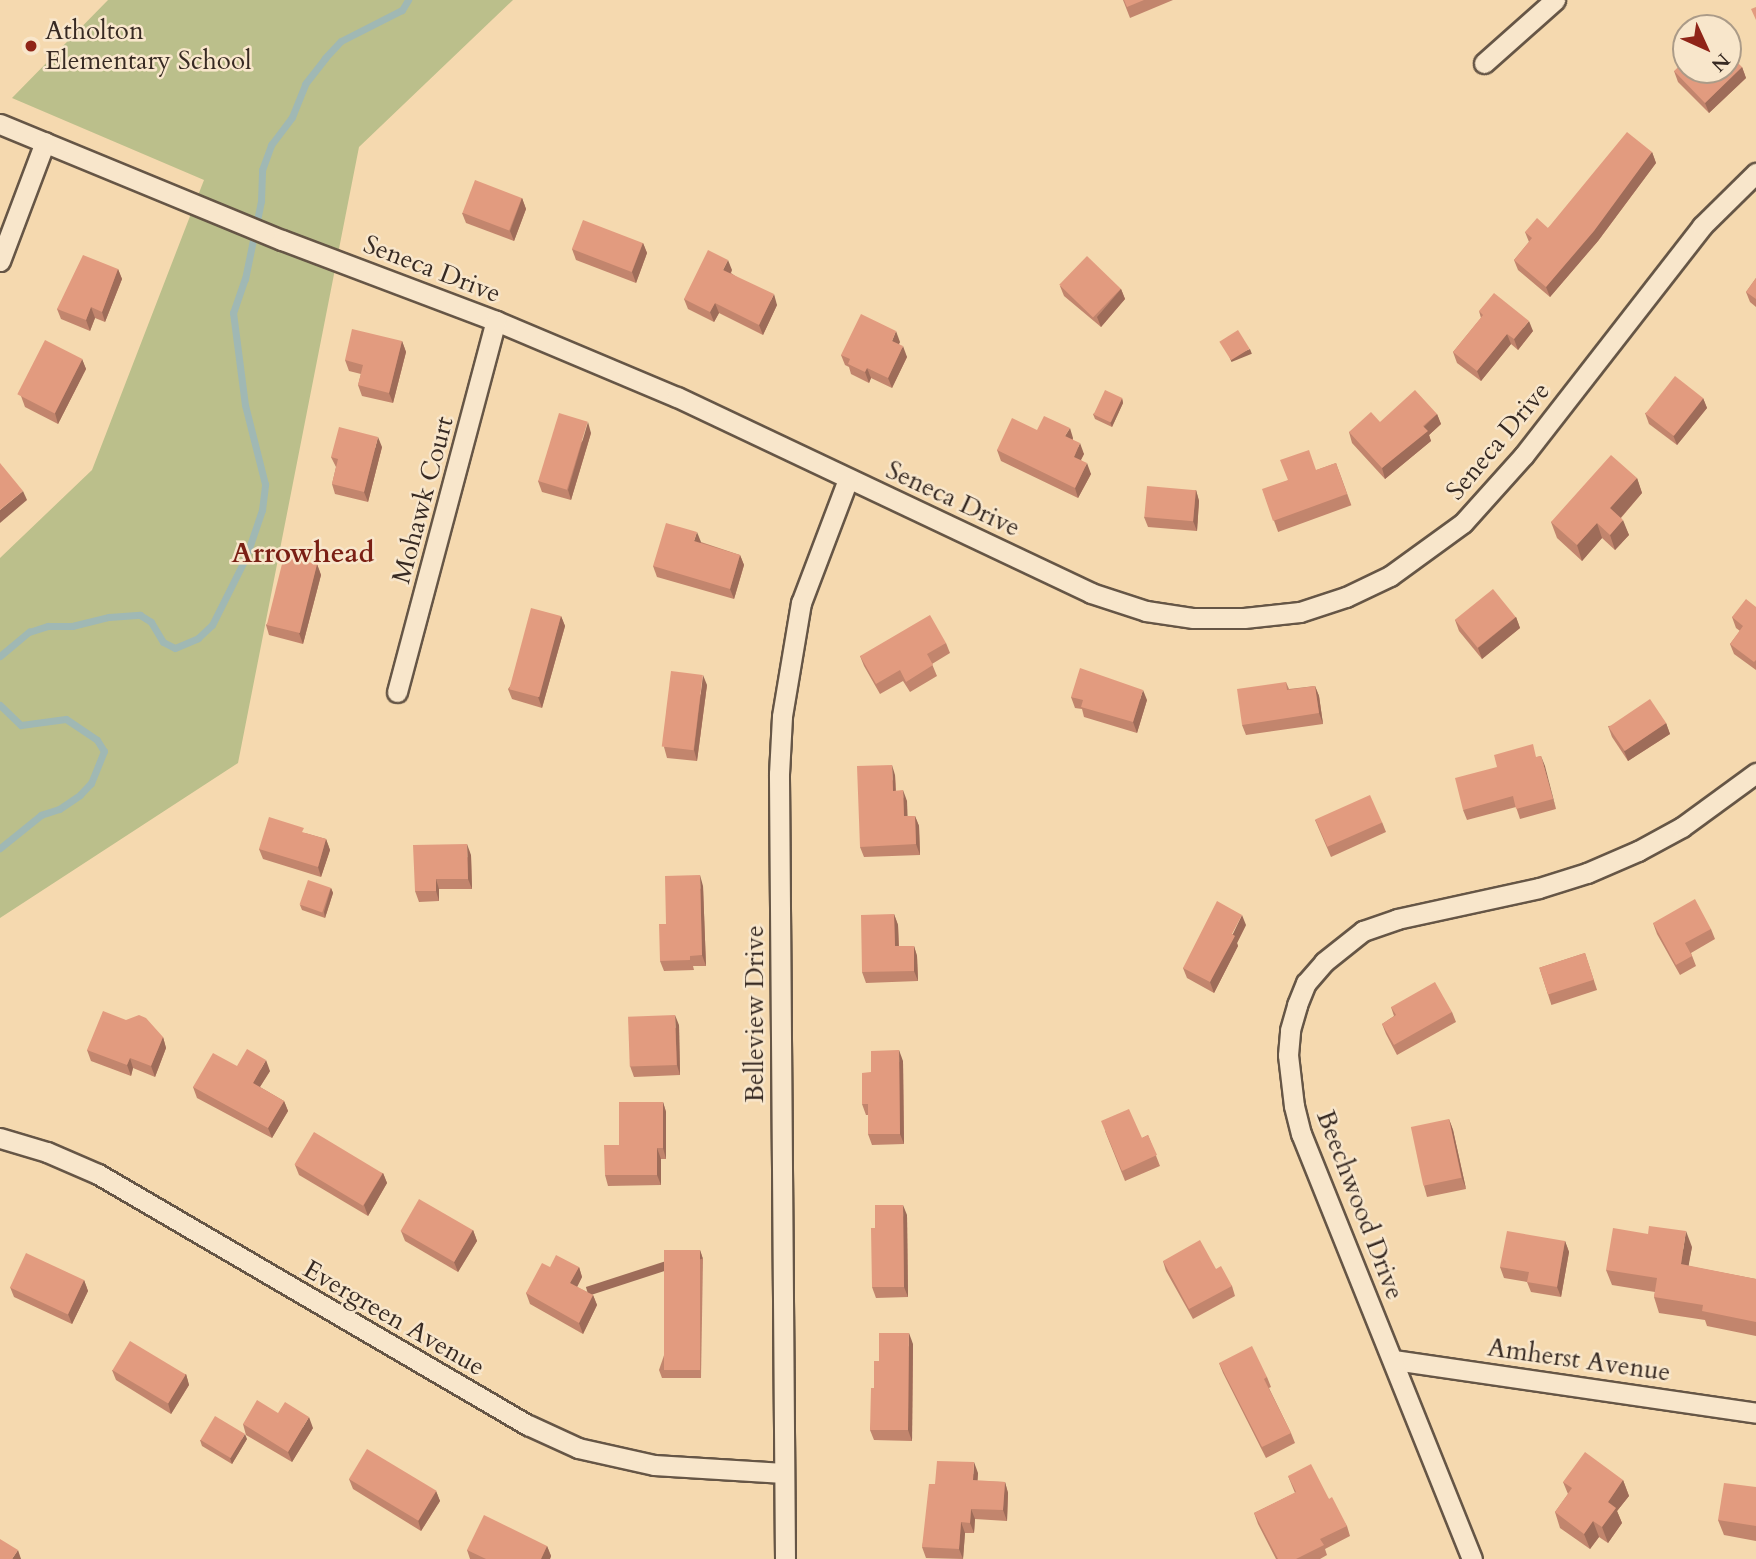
<!DOCTYPE html>
<style>
body{margin:0}
#map{position:relative;width:1756px;height:1559px;overflow:hidden;background:#f5d9af;font-family:Cardo,serif}
div>[style]{position:absolute}
.green>*{inset:0;background:#bbbf8b}
.stream>*{height:7px;margin:-3.5px;padding:0 3.5px;transform-origin:3.5px;border-radius:3.5px;background:#a0b8b4}
.roads{filter:drop-shadow(2px 0 #665646) drop-shadow(-2px 0 #665646) drop-shadow(0 2px #665646) drop-shadow(0 -2px #665646)}
.street>*{height:19px;margin:-9.5px;padding:0 9.5px;transform-origin:9.5px;border-radius:9.5px;background:#f8e6cb}
.wall>*{inset:0;background:#c2856d;transform-origin:0 0}
.shaded-wall>*{inset:0;background:#9e6c59;transform-origin:0 0}
.building>*{inset:0;background:#e29b7f;transform-origin:0 0}
.dots>*{width:19px;height:19px;translate:-50% -50%;box-sizing:border-box;border:4px solid #f8e6cb;border-radius:50%}
span{translate:-50% -50%;white-space:nowrap;text-align:center;line-height:1.15;-webkit-text-stroke:5px #f8e6cb;paint-order:stroke}
.poi-label{font-size:26px;color:#372a23}
.left{translate:0 -50%;text-align:left}
.street-label{font-size:26px;color:#372a23}
.neighbourhood-label{font-size:28px;color:#7a1f14;font-weight:700}
.north{position:absolute;left:1672px;top:14px;width:70px;height:70px;box-sizing:border-box;background:#f8e6cb;border:2px solid #ab9b88;border-radius:50%;rotate:135deg;font-size:19px;font-weight:700;line-height:28px;text-align:center;color:#372a23}
.north::after{content:'';display:block;margin:auto;width:24px;height:32px;background:#8f2418;clip-path:polygon(50% 0,100% 100%,50% 72%,0 100%)}
</style>
<div id="map">
<div class="green">
<i style="clip-path:polygon(108px 0,513px 0,359px 147px,238px 763px,0 918px,0 558px,92px 470px,204px 180px,12px 98px)"></i>
</div>
<div class="stream">
<i style="left:0;top:656px;width:38px;rotate:-40deg"></i>
<i style="left:29px;top:632px;width:20px;rotate:-18deg"></i>
<i style="left:48px;top:626px;width:24px"></i>
<i style="left:72px;top:626px;width:38px;rotate:-14deg"></i>
<i style="left:109px;top:617px;width:31px;rotate:-4deg"></i>
<i style="left:140px;top:615px;width:13px;rotate:32deg"></i>
<i style="left:151px;top:622px;width:23px;rotate:59deg"></i>
<i style="left:163px;top:642px;width:13px;rotate:27deg"></i>
<i style="left:175px;top:648px;width:25px;rotate:-23deg"></i>
<i style="left:198px;top:638px;width:19px;rotate:-43deg"></i>
<i style="left:212px;top:625px;width:76px;rotate:-63.4deg"></i>
<i style="left:246px;top:557px;width:50px;rotate:-71.2deg"></i>
<i style="left:262px;top:510px;width:26px;rotate:-83deg"></i>
<i style="left:265px;top:484px;width:81px;rotate:-104.2deg"></i>
<i style="left:245px;top:405px;width:93px;rotate:-97.4deg"></i>
<i style="left:233px;top:313px;width:36px;rotate:-71deg"></i>
<i style="left:245px;top:279px;width:80px;rotate:-78.4deg"></i>
<i style="left:261px;top:201px;width:31px;rotate:-88deg"></i>
<i style="left:262px;top:170px;width:27px;rotate:-70deg"></i>
<i style="left:271px;top:145px;width:35px;rotate:-53deg"></i>
<i style="left:292px;top:117px;width:35px;rotate:-68deg"></i>
<i style="left:305px;top:84px;width:33px;rotate:-52deg"></i>
<i style="left:325px;top:58px;width:23px;rotate:-47deg"></i>
<i style="left:341px;top:41px;width:68px;rotate:-26.9deg"></i>
<i style="left:402px;top:10px;width:12px;rotate:-59deg"></i>
<i style="left:0;top:705px;width:29px;rotate:44deg"></i>
<i style="left:21px;top:725px;width:45px;rotate:-7.6deg"></i>
<i style="left:66px;top:719px;width:37px;rotate:34deg"></i>
<i style="left:97px;top:740px;width:13px;rotate:58deg"></i>
<i style="left:104px;top:751px;width:35px;rotate:112deg"></i>
<i style="left:91px;top:783px;width:16px;rotate:133deg"></i>
<i style="left:80px;top:795px;width:25px;rotate:146deg"></i>
<i style="left:59px;top:809px;width:19px;rotate:162deg"></i>
<i style="left:41px;top:815px;width:53px;rotate:141.2deg"></i>
</div>
<div class="roads">
<div class="street">
<i style="left:1484px;top:63px;width:95px;rotate:-41.6deg"></i>
<i style="left:0;top:124px;width:305px;rotate:22.4deg"></i>
<i style="left:282px;top:240px;width:229px;rotate:20.7deg"></i>
<i style="left:496px;top:321px;width:196px;rotate:22.8deg"></i>
<i style="left:677px;top:397px;width:458px;rotate:25.3deg"></i>
<i style="left:1091px;top:593px;width:58px;rotate:18.1deg"></i>
<i style="left:1146px;top:611px;width:48px;rotate:8.5deg"></i>
<i style="left:1193px;top:618px;width:51px"></i>
<i style="left:1244px;top:618px;width:56px;rotate:-6.1deg"></i>
<i style="left:1300px;top:612px;width:48px;rotate:-18.1deg"></i>
<i style="left:1346px;top:597px;width:49px;rotate:-25.5deg"></i>
<i style="left:1390px;top:576px;width:90px;rotate:-36deg"></i>
<i style="left:1463px;top:523px;width:91px;rotate:-48.1deg"></i>
<i style="left:1524px;top:455px;width:290px;rotate:-52.1deg"></i>
<i style="left:1702px;top:226px;width:76px;rotate:-44.5deg"></i>
<i style="left:0;top:261px;width:127px;rotate:-69.3deg"></i>
<i style="left:397px;top:692px;width:384px;rotate:-75.1deg"></i>
<i style="left:0;top:1138px;width:49px;rotate:16.6deg"></i>
<i style="left:47px;top:1152px;width:56px;rotate:23.3deg"></i>
<i style="left:98px;top:1174px;width:498px;rotate:30.3deg"></i>
<i style="left:528px;top:1425px;width:55px;rotate:24.7deg"></i>
<i style="left:578px;top:1448px;width:78px;rotate:12.6deg"></i>
<i style="left:654px;top:1465px;width:130px;rotate:3.5deg"></i>
<i style="left:1394px;top:1360px;width:366px;rotate:8.3deg"></i>
<i style="left:785px;top:1559px;width:785px;rotate:-90.44deg"></i>
<i style="left:779px;top:774px;width:58px;rotate:-87deg"></i>
<i style="left:782px;top:716px;width:115px;rotate:-80.5deg"></i>
<i style="left:801px;top:603px;width:133px;rotate:-69.2deg"></i>
<i style="left:1472px;top:1559px;width:458px;rotate:-111.9deg"></i>
<i style="left:1301px;top:1134px;width:29px;rotate:-104deg"></i>
<i style="left:1294px;top:1106px;width:51px;rotate:-96.7deg"></i>
<i style="left:1288px;top:1055px;width:25px;rotate:-85deg"></i>
<i style="left:1290px;top:1030px;width:26px;rotate:-74deg"></i>
<i style="left:1297px;top:1005px;width:24px;rotate:-68deg"></i>
<i style="left:1306px;top:983px;width:28px;rotate:-49deg"></i>
<i style="left:1324px;top:962px;width:50px;rotate:-38.5deg"></i>
<i style="left:1363px;top:931px;width:36px;rotate:-19deg"></i>
<i style="left:1397px;top:919px;width:145px;rotate:-12.3deg"></i>
<i style="left:1539px;top:888px;width:50px;rotate:-17.4deg"></i>
<i style="left:1587px;top:873px;width:56px;rotate:-23.3deg"></i>
<i style="left:1638px;top:851px;width:50px;rotate:-28.6deg"></i>
<i style="left:1682px;top:827px;width:92px;rotate:-36.1deg"></i>
</div>
</div>
<div class="wall">
<i style="clip-path:polygon(1123px 0,1173px 0,1130px 18px)"></i>
<i style="clip-path:polygon(1742px 67px,1746px 78px,1709px 113px,1678px 82px,1674px 71px)"></i>
<i style="clip-path:polygon(1652px 152px,1656px 163px,1598px 241px,1550px 297px,1518px 270px,1514px 260px,1529px 242px,1525px 232px,1548px 228px)"></i>
<i style="clip-path:polygon(522px 198px,526px 209px,514px 241px,466px 223px,462px 213px)"></i>
<i style="clip-path:polygon(643px 243px,647px 253px,636px 283px,576px 260px,572px 249px)"></i>
<i style="clip-path:polygon(118px 269px,122px 279px,105px 322px,95px 318px,90px 331px,61px 319px,57px 309px)"></i>
<i style="clip-path:polygon(732px 270px,731px 273px,777px 305px,763px 335px,719px 313px,714px 322px,688px 309px,684px 299px)"></i>
<i style="clip-path:polygon(1756px 278px,1756px 307px,1750px 302px,1746px 292px)"></i>
<i style="clip-path:polygon(1060px 286px,1121px 289px,1125px 299px,1101px 327px,1064px 296px)"></i>
<i style="clip-path:polygon(1479px 311px,1533px 331px,1518px 350px,1511px 344px,1481px 381px,1457px 363px,1453px 352px,1481px 318px)"></i>
<i style="clip-path:polygon(402px 341px,406px 352px,393px 403px,362px 396px,358px 385px,361px 374px,349px 371px,345px 360px)"></i>
<i style="clip-path:polygon(900px 342px,899px 344px,907px 357px,892px 388px,871px 378px,869px 383px,851px 374px,849px 367px,845px 365px,841px 355px)"></i>
<i style="clip-path:polygon(82px 359px,86px 369px,58px 424px,25px 407px,21px 396px)"></i>
<i style="clip-path:polygon(1122px 398px,1123px 403px,1112px 427px,1095px 419px,1093px 414px)"></i>
<i style="clip-path:polygon(1703px 398px,1707px 408px,1677px 445px,1649px 424px,1645px 413px)"></i>
<i style="clip-path:polygon(1437px 414px,1441px 424px,1429px 435px,1431px 441px,1385px 479px,1352px 443px,1349px 432px,1380px 422px)"></i>
<i style="clip-path:polygon(1037px 430px,1073px 438px,1073px 440px,1084px 454px,1081px 460px,1091px 474px,1078px 498px,1001px 461px,997px 450px)"></i>
<i style="clip-path:polygon(591px 433px,571px 500px,542px 492px,538px 481px)"></i>
<i style="clip-path:polygon(382px 447px,368px 502px,335px 494px,332px 484px,336px 467px,331px 457px)"></i>
<i style="left:1336px;top:463px;width:45px;height:78px;rotate:70deg"></i>
<i style="clip-path:polygon(1637px 478px,1642px 493px,1621px 518px,1629px 535px,1615px 550px,1602px 538px,1582px 561px,1557px 538px,1551px 522px)"></i>
<i style="clip-path:polygon(1196px 490px,1199px 501px,1197px 531px,1148px 527px,1144px 517px)"></i>
<i style="clip-path:polygon(701px 542px,740px 555px,744px 565px,734px 599px,657px 577px,653px 566px)"></i>
<i style="clip-path:polygon(317px 564px,321px 575px,303px 644px,269px 635px,266px 625px)"></i>
<i style="clip-path:polygon(1756px 607px,1756px 670px,1734px 654px,1730px 644px,1740px 631px,1736px 628px,1732px 617px)"></i>
<i style="clip-path:polygon(561px 616px,565px 626px,542px 708px,512px 699px,508px 689px)"></i>
<i style="clip-path:polygon(1516px 617px,1520px 628px,1482px 659px,1459px 631px,1455px 620px)"></i>
<i style="clip-path:polygon(946px 643px,950px 653px,932px 664px,937px 676px,910px 692px,903px 681px,880px 694px,864px 666px,860px 656px)"></i>
<i style="clip-path:polygon(1286px 682px,1289px 689px,1315px 686px,1319px 696px,1323px 724px,1246px 735px,1242px 725px)"></i>
<i style="clip-path:polygon(707px 685px,697px 761px,667px 758px,664px 747px)"></i>
<i style="clip-path:polygon(1071px 697px,1147px 700px,1137px 733px,1084px 717px,1082px 709px,1075px 708px)"></i>
<i style="clip-path:polygon(1666px 723px,1670px 734px,1628px 761px,1612px 737px,1608px 726px)"></i>
<i style="clip-path:polygon(1541px 756px,1556px 809px,1520px 819px,1516px 807px,1467px 820px,1463px 810px,1537px 757px)"></i>
<i style="clip-path:polygon(895px 775px,896px 791px,907px 801px,907px 816px,915px 816px,919px 826px,920px 855px,864px 857px,860px 847px)"></i>
<i style="clip-path:polygon(1315px 820px,1382px 822px,1386px 832px,1331px 857px)"></i>
<i style="clip-path:polygon(305px 833px,326px 839px,330px 850px,321px 877px,263px 859px,259px 849px)"></i>
<i style="clip-path:polygon(471px 855px,472px 889px,439px 889px,439px 901px,419px 902px,415px 891px)"></i>
<i style="clip-path:polygon(703px 886px,706px 966px,693px 966px,694px 970px,664px 971px,660px 961px,666px 924px)"></i>
<i style="clip-path:polygon(331px 888px,333px 893px,325px 918px,302px 910px,300px 905px)"></i>
<i style="clip-path:polygon(894px 914px,898px 925px,899px 946px,914px 946px,917px 956px,918px 981px,866px 983px,862px 972px)"></i>
<i style="clip-path:polygon(1653px 923px,1711px 929px,1715px 939px,1691px 953px,1696px 966px,1680px 975px,1657px 934px)"></i>
<i style="clip-path:polygon(1246px 925px,1237px 943px,1238px 946px,1214px 993px,1187px 978px,1183px 968px)"></i>
<i style="left:1585px;top:953px;width:39px;height:48px;rotate:72deg"></i>
<i style="clip-path:polygon(1391px 1007px,1452px 1012px,1456px 1022px,1397px 1055px,1386px 1034px,1382px 1024px,1394px 1016px)"></i>
<i style="clip-path:polygon(679px 1025px,680px 1075px,634px 1077px,630px 1066px)"></i>
<i style="clip-path:polygon(163px 1037px,166px 1048px,155px 1077px,133px 1068px,131px 1076px,91px 1061px,87px 1050px)"></i>
<i style="clip-path:polygon(903px 1061px,904px 1144px,872px 1145px,868px 1134px,868px 1115px,866px 1115px,862px 1104px,871px 1072px)"></i>
<i style="clip-path:polygon(237px 1066px,270px 1071px,260px 1087px,284px 1101px,288px 1111px,272px 1138px,197px 1098px,193px 1087px)"></i>
<i style="clip-path:polygon(663px 1102px,666px 1112px,666px 1159px,661px 1159px,661px 1185px,608px 1186px,605px 1175px,619px 1145px)"></i>
<i style="clip-path:polygon(1449px 1119px,1453px 1130px,1466px 1189px,1427px 1197px,1424px 1186px)"></i>
<i style="clip-path:polygon(1105px 1131px,1142px 1138px,1148px 1135px,1160px 1166px,1125px 1181px)"></i>
<i style="clip-path:polygon(295px 1165px,383px 1173px,387px 1183px,368px 1216px,299px 1175px)"></i>
<i style="clip-path:polygon(907px 1215px,908px 1297px,876px 1298px,872px 1287px,875px 1228px)"></i>
<i style="clip-path:polygon(473px 1230px,477px 1241px,458px 1272px,405px 1241px,401px 1231px)"></i>
<i style="clip-path:polygon(1565px 1241px,1569px 1252px,1561px 1297px,1531px 1292px,1527px 1282px,1504px 1278px,1500px 1267px)"></i>
<i style="clip-path:polygon(1692px 1247px,1688px 1266px,1756px 1279px,1756px 1336px,1707px 1326px,1705px 1320px,1659px 1313px,1654px 1297px,1655px 1292px,1612px 1285px,1606px 1270px)"></i>
<i style="clip-path:polygon(700px 1250px,703px 1259px,701px 1378px,662px 1378px,659px 1370px)"></i>
<i style="clip-path:polygon(1163px 1261px,1216px 1269px,1232px 1286px,1235px 1296px,1193px 1319px,1166px 1271px)"></i>
<i style="clip-path:polygon(550px 1267px,579px 1267px,582px 1277px,577px 1287px,593px 1295px,597px 1305px,583px 1334px,530px 1304px,526px 1293px)"></i>
<i style="clip-path:polygon(84px 1280px,88px 1291px,72px 1324px,14px 1297px,10px 1287px)"></i>
<i style="clip-path:polygon(913px 1344px,912px 1441px,874px 1440px,870px 1430px,879px 1361px)"></i>
<i style="clip-path:polygon(1219px 1363px,1267px 1377px,1271px 1387px,1269px 1388px,1291px 1433px,1295px 1443px,1266px 1458px,1223px 1373px)"></i>
<i style="clip-path:polygon(112px 1370px,186px 1374px,189px 1385px,171px 1414px,116px 1380px)"></i>
<i style="clip-path:polygon(243px 1424px,313px 1428px,292px 1462px,246px 1435px)"></i>
<i style="clip-path:polygon(247px 1439px,232px 1464px,202px 1446px,200px 1440px)"></i>
<i style="clip-path:polygon(978px 1473px,977px 1481px,1005px 1482px,1008px 1493px,1007px 1521px,975px 1519px,974px 1533px,965px 1533px,963px 1559px,926px 1558px,922px 1547px,935px 1484px)"></i>
<i style="clip-path:polygon(1288px 1476px,1329px 1499px,1347px 1526px,1350px 1536px,1325px 1549px,1327px 1555px,1320px 1559px,1276px 1559px,1258px 1524px,1254px 1513px,1295px 1493px)"></i>
<i style="clip-path:polygon(349px 1479px,436px 1491px,440px 1501px,421px 1531px,353px 1489px)"></i>
<i style="clip-path:polygon(1623px 1480px,1629px 1496px,1617px 1511px,1622px 1523px,1608px 1543px,1599px 1537px,1590px 1549px,1560px 1528px,1555px 1512px,1568px 1494px,1563px 1482px)"></i>
<i style="clip-path:polygon(1756px 1487px,1756px 1541px,1724px 1535px,1718px 1520px)"></i>
<i style="clip-path:polygon(547px 1546px,551px 1556px,550px 1559px,470px 1559px,467px 1550px)"></i>
</div>
<div class="shaded-wall">
<i style="clip-path:polygon(1742px 67px,1746px 78px,1709px 113px,1705px 103px)"></i>
<i style="clip-path:polygon(1652px 152px,1656px 163px,1598px 241px,1550px 297px,1546px 287px)"></i>
<i style="clip-path:polygon(522px 198px,526px 209px,514px 241px,510px 231px)"></i>
<i style="clip-path:polygon(643px 243px,647px 253px,636px 283px,632px 272px)"></i>
<i style="clip-path:polygon(728px 260px,732px 270px,727px 280px,723px 270px)"></i>
<i style="clip-path:polygon(118px 269px,122px 279px,105px 322px,102px 312px)"></i>
<i style="clip-path:polygon(1121px 289px,1125px 299px,1101px 327px,1097px 317px)"></i>
<i style="clip-path:polygon(774px 294px,777px 305px,763px 335px,759px 325px)"></i>
<i style="clip-path:polygon(715px 303px,719px 313px,714px 322px,710px 312px)"></i>
<i style="clip-path:polygon(91px 307px,95px 318px,90px 331px,86px 320px)"></i>
<i style="clip-path:polygon(1529px 321px,1533px 331px,1518px 350px,1514px 339px)"></i>
<i style="clip-path:polygon(896px 331px,900px 342px,895px 351px,892px 341px)"></i>
<i style="clip-path:polygon(1507px 334px,1511px 344px,1481px 381px,1477px 371px)"></i>
<i style="clip-path:polygon(402px 341px,406px 352px,393px 403px,389px 393px)"></i>
<i style="clip-path:polygon(903px 346px,907px 357px,892px 388px,888px 378px)"></i>
<i style="left:1250px;top:349px;width:5px;height:22px;rotate:68deg"></i>
<i style="clip-path:polygon(82px 359px,86px 369px,58px 424px,55px 413px)"></i>
<i style="clip-path:polygon(867px 368px,871px 378px,869px 383px,865px 372px)"></i>
<i style="clip-path:polygon(1122px 398px,1123px 403px,1112px 427px,1110px 422px)"></i>
<i style="clip-path:polygon(1703px 398px,1707px 408px,1677px 445px,1673px 435px)"></i>
<i style="clip-path:polygon(1437px 414px,1441px 424px,1429px 435px,1431px 441px,1385px 479px,1382px 468px)"></i>
<i style="clip-path:polygon(588px 422px,591px 433px,571px 500px,568px 490px)"></i>
<i style="clip-path:polygon(1070px 428px,1073px 438px,1069px 446px,1065px 436px)"></i>
<i style="clip-path:polygon(378px 437px,382px 447px,368px 502px,364px 492px)"></i>
<i style="clip-path:polygon(1080px 443px,1084px 454px,1077px 467px,1074px 457px)"></i>
<i style="clip-path:polygon(1087px 463px,1091px 474px,1078px 498px,1075px 488px)"></i>
<i style="clip-path:polygon(1637px 478px,1642px 493px,1616px 523px,1610px 508px)"></i>
<i style="clip-path:polygon(1196px 490px,1199px 501px,1197px 531px,1193px 521px)"></i>
<i style="clip-path:polygon(23px 491px,27px 500px,0 523px,0 510px)"></i>
<i style="clip-path:polygon(1623px 520px,1629px 535px,1615px 550px,1610px 535px)"></i>
<i style="clip-path:polygon(1597px 523px,1602px 538px,1582px 561px,1577px 545px)"></i>
<i style="clip-path:polygon(697px 532px,701px 542px,698px 552px,694px 541px)"></i>
<i style="clip-path:polygon(740px 555px,744px 565px,734px 599px,730px 589px)"></i>
<i style="clip-path:polygon(317px 564px,321px 575px,303px 644px,299px 633px)"></i>
<i style="clip-path:polygon(561px 616px,565px 626px,542px 708px,538px 697px)"></i>
<i style="clip-path:polygon(1516px 617px,1520px 628px,1482px 659px,1478px 648px)"></i>
<i style="clip-path:polygon(703px 675px,707px 685px,697px 761px,694px 750px)"></i>
<i style="clip-path:polygon(1315px 686px,1319px 696px,1323px 724px,1319px 713px)"></i>
<i style="clip-path:polygon(1143px 690px,1147px 700px,1137px 733px,1133px 722px)"></i>
<i style="clip-path:polygon(1666px 723px,1670px 734px,1628px 761px,1624px 751px)"></i>
<i style="clip-path:polygon(1541px 756px,1545px 766px,1556px 809px,1553px 799px)"></i>
<i style="clip-path:polygon(892px 765px,895px 775px,896px 801px,893px 791px)"></i>
<i style="clip-path:polygon(903px 790px,907px 801px,908px 827px,904px 816px)"></i>
<i style="clip-path:polygon(915px 816px,919px 826px,920px 855px,916px 844px)"></i>
<i style="clip-path:polygon(326px 839px,330px 850px,321px 877px,318px 867px)"></i>
<i style="clip-path:polygon(467px 844px,471px 855px,472px 889px,468px 879px)"></i>
<i style="clip-path:polygon(700px 875px,703px 886px,706px 966px,702px 955px)"></i>
<i style="clip-path:polygon(436px 879px,439px 889px,439px 901px,436px 891px)"></i>
<i style="clip-path:polygon(331px 888px,333px 893px,325px 918px,324px 912px)"></i>
<i style="clip-path:polygon(894px 914px,898px 925px,899px 957px,895px 946px)"></i>
<i style="clip-path:polygon(1242px 915px,1246px 925px,1237px 943px,1238px 946px,1214px 993px,1210px 982px)"></i>
<i style="clip-path:polygon(914px 946px,917px 956px,918px 981px,914px 971px)"></i>
<i style="clip-path:polygon(675px 1015px,679px 1025px,680px 1075px,677px 1065px)"></i>
<i style="clip-path:polygon(163px 1037px,166px 1048px,155px 1077px,151px 1066px)"></i>
<i style="clip-path:polygon(899px 1050px,903px 1061px,904px 1144px,900px 1134px)"></i>
<i style="clip-path:polygon(130px 1058px,133px 1068px,131px 1076px,127px 1065px)"></i>
<i style="clip-path:polygon(266px 1060px,270px 1071px,256px 1093px,253px 1083px)"></i>
<i style="clip-path:polygon(284px 1101px,288px 1111px,272px 1138px,268px 1128px)"></i>
<i style="clip-path:polygon(663px 1102px,666px 1112px,666px 1159px,663px 1148px)"></i>
<i style="clip-path:polygon(1449px 1119px,1453px 1130px,1466px 1189px,1462px 1178px)"></i>
<i style="clip-path:polygon(657px 1148px,661px 1159px,661px 1185px,657px 1175px)"></i>
<i style="clip-path:polygon(383px 1173px,387px 1183px,368px 1216px,364px 1205px)"></i>
<i style="clip-path:polygon(903px 1205px,907px 1215px,908px 1297px,904px 1287px)"></i>
<i style="clip-path:polygon(473px 1230px,477px 1241px,458px 1272px,454px 1262px)"></i>
<i style="clip-path:polygon(1686px 1231px,1692px 1247px,1686px 1280px,1681px 1264px)"></i>
<i style="clip-path:polygon(1565px 1241px,1569px 1252px,1561px 1297px,1557px 1287px)"></i>
<i style="left:700px;top:1250px;width:9px;height:120px;rotate:72deg"></i>
<i style="clip-path:polygon(579px 1267px,582px 1277px,574px 1293px,570px 1283px)"></i>
<i style="clip-path:polygon(84px 1280px,88px 1291px,72px 1324px,68px 1314px)"></i>
<i style="clip-path:polygon(593px 1295px,597px 1305px,583px 1334px,579px 1323px)"></i>
<i style="clip-path:polygon(909px 1333px,913px 1344px,912px 1441px,908px 1430px)"></i>
<i style="clip-path:polygon(186px 1374px,189px 1385px,171px 1414px,168px 1403px)"></i>
<i style="clip-path:polygon(309px 1417px,313px 1428px,292px 1462px,288px 1452px)"></i>
<i style="clip-path:polygon(245px 1434px,247px 1439px,232px 1464px,230px 1458px)"></i>
<i style="clip-path:polygon(974px 1462px,978px 1473px,977px 1491px,973px 1480px)"></i>
<i style="clip-path:polygon(1623px 1480px,1629px 1496px,1617px 1511px,1622px 1523px,1608px 1543px,1602px 1527px,1608px 1502px)"></i>
<i style="clip-path:polygon(1005px 1482px,1008px 1493px,1007px 1521px,1003px 1510px)"></i>
<i style="clip-path:polygon(436px 1491px,440px 1501px,421px 1531px,418px 1520px)"></i>
<i style="clip-path:polygon(971px 1509px,975px 1519px,974px 1533px,970px 1523px)"></i>
<i style="clip-path:polygon(1593px 1521px,1599px 1537px,1590px 1549px,1584px 1534px)"></i>
<i style="clip-path:polygon(961px 1522px,965px 1533px,963px 1559px,959px 1549px)"></i>
<i style="clip-path:polygon(547px 1546px,551px 1556px,550px 1559px,541px 1559px)"></i>
<i style="clip-path:polygon(18px 1550px,21px 1559px,12px 1559px)"></i>
</div>
<div class="building">
<i style="clip-path:polygon(1124px 0,1144px 0,1127px 7px)"></i>
<i style="clip-path:polygon(1756px 7px,1756px 20px,1751px 9px)"></i>
<i style="clip-path:polygon(1728px 53px,1742px 67px,1705px 103px,1674px 71px,1686px 60px,1686px 70px,1728px 70px)"></i>
<i style="clip-path:polygon(1627px 132px,1652px 152px,1594px 231px,1546px 287px,1514px 260px,1532px 238px,1525px 232px,1537px 218px,1548px 228px)"></i>
<i style="left:475px;top:180px;width:50px;height:35px;rotate:21deg"></i>
<i style="left:583px;top:220px;width:64px;height:31px;rotate:21deg"></i>
<i style="clip-path:polygon(708px 250px,728px 260px,723px 270px,774px 294px,759px 325px,715px 303px,710px 312px,684px 299px)"></i>
<i style="clip-path:polygon(83px 255px,118px 269px,102px 312px,91px 307px,86px 320px,57px 309px)"></i>
<i style="left:1087px;top:256px;width:47px;height:40px;rotate:44deg"></i>
<i style="clip-path:polygon(1756px 278px,1756px 299px,1746px 292px)"></i>
<i style="clip-path:polygon(1494px 293px,1529px 321px,1514px 339px,1507px 334px,1477px 371px,1453px 352px,1483px 315px,1479px 311px)"></i>
<i style="clip-path:polygon(861px 314px,896px 331px,892px 341px,903px 346px,888px 378px,867px 368px,865px 372px,848px 364px,850px 359px,841px 355px)"></i>
<i style="clip-path:polygon(352px 329px,402px 341px,389px 393px,358px 385px,363px 365px,345px 360px)"></i>
<i style="left:1238px;top:330px;width:22px;height:22px;rotate:58deg"></i>
<i style="left:45px;top:340px;width:42px;height:61px;rotate:27deg"></i>
<i style="left:1675px;top:376px;width:36px;height:48px;rotate:38deg"></i>
<i style="left:1105px;top:390px;width:19px;height:27px;rotate:25deg"></i>
<i style="clip-path:polygon(1415px 390px,1437px 414px,1423px 426px,1428px 431px,1382px 468px,1349px 432px,1371px 412px,1380px 422px)"></i>
<i style="left:559px;top:413px;width:30px;height:71px;rotate:17deg"></i>
<i style="clip-path:polygon(1044px 416px,1070px 428px,1065px 436px,1080px 443px,1074px 457px,1087px 463px,1075px 488px,997px 450px,1012px 418px,1037px 430px)"></i>
<i style="clip-path:polygon(339px 427px,378px 437px,364px 492px,332px 484px,338px 459px,331px 457px)"></i>
<i style="clip-path:polygon(1309px 450px,1316px 470px,1336px 463px,1347px 494px,1273px 521px,1262px 489px,1288px 480px,1280px 460px)"></i>
<i style="clip-path:polygon(1611px 455px,1637px 478px,1610px 508px,1623px 520px,1610px 535px,1597px 523px,1577px 545px,1551px 522px)"></i>
<i style="clip-path:polygon(0 463px,23px 491px,0 510px)"></i>
<i style="left:1147px;top:486px;width:49px;height:31px;rotate:5deg"></i>
<i style="clip-path:polygon(666px 523px,697px 532px,694px 541px,740px 555px,730px 589px,653px 566px)"></i>
<i style="left:284px;top:556px;width:34px;height:71px;rotate:14deg"></i>
<i style="left:1493px;top:589px;width:36px;height:49px;rotate:51deg"></i>
<i style="clip-path:polygon(1746px 599px,1756px 607px,1756px 660px,1754px 662px,1730px 644px,1743px 626px,1732px 617px)"></i>
<i style="left:531px;top:608px;width:31px;height:84px;rotate:15deg"></i>
<i style="clip-path:polygon(930px 615px,946px 643px,927px 654px,933px 665px,906px 682px,900px 670px,876px 684px,860px 656px)"></i>
<i style="clip-path:polygon(1080px 668px,1143px 690px,1133px 722px,1081px 707px,1083px 700px,1071px 697px)"></i>
<i style="left:671px;top:671px;width:32px;height:76px;rotate:7deg"></i>
<i style="clip-path:polygon(1286px 682px,1287px 690px,1315px 686px,1319px 713px,1242px 725px,1237px 689px)"></i>
<i style="left:1650px;top:699px;width:29px;height:50px;rotate:56deg"></i>
<i style="clip-path:polygon(1533px 744px,1536px 757px,1541px 756px,1553px 799px,1516px 809px,1513px 796px,1463px 810px,1455px 778px,1497px 767px,1494px 755px)"></i>
<i style="clip-path:polygon(892px 765px,893px 791px,903px 790px,904px 816px,915px 816px,916px 844px,860px 847px,857px 766px)"></i>
<i style="left:1370px;top:795px;width:30px;height:60px;rotate:66deg"></i>
<i style="clip-path:polygon(269px 817px,304px 828px,302px 832px,326px 839px,318px 867px,259px 849px)"></i>
<i style="clip-path:polygon(467px 844px,468px 879px,436px 879px,436px 891px,415px 891px,413px 845px)"></i>
<i style="clip-path:polygon(700px 875px,702px 955px,690px 956px,690px 960px,660px 961px,659px 924px,666px 924px,665px 876px)"></i>
<i style="left:308px;top:880px;width:24px;height:26px;rotate:19deg"></i>
<i style="clip-path:polygon(1695px 899px,1711px 929px,1685px 943px,1692px 956px,1676px 965px,1653px 923px)"></i>
<i style="clip-path:polygon(1217px 901px,1242px 915px,1232px 934px,1235px 936px,1210px 982px,1183px 968px)"></i>
<i style="clip-path:polygon(894px 914px,895px 946px,914px 946px,914px 971px,862px 972px,861px 915px)"></i>
<i style="left:1585px;top:953px;width:28px;height:48px;rotate:72deg"></i>
<i style="clip-path:polygon(1435px 982px,1452px 1012px,1394px 1045px,1382px 1024px,1396px 1015px,1391px 1007px)"></i>
<i style="clip-path:polygon(103px 1011px,126px 1020px,139px 1015px,146px 1018px,163px 1037px,151px 1066px,130px 1058px,127px 1065px,87px 1050px)"></i>
<i style="left:675px;top:1015px;width:50px;height:47px;rotate:88deg"></i>
<i style="clip-path:polygon(247px 1049px,266px 1060px,253px 1083px,284px 1101px,268px 1128px,193px 1087px,213px 1053px,237px 1066px)"></i>
<i style="clip-path:polygon(899px 1050px,900px 1134px,868px 1134px,868px 1104px,862px 1104px,862px 1073px,871px 1072px,871px 1051px)"></i>
<i style="clip-path:polygon(619px 1102px,663px 1102px,663px 1148px,657px 1148px,657px 1175px,605px 1175px,604px 1145px,619px 1145px)"></i>
<i style="clip-path:polygon(1129px 1109px,1142px 1138px,1148px 1135px,1157px 1155px,1122px 1171px,1101px 1121px)"></i>
<i style="left:1449px;top:1119px;width:60px;height:39px;rotate:78deg"></i>
<i style="left:314px;top:1132px;width:80px;height:38px;rotate:31deg"></i>
<i style="left:419px;top:1199px;width:62px;height:37px;rotate:30deg"></i>
<i style="clip-path:polygon(875px 1205px,903px 1205px,904px 1287px,872px 1287px,871px 1228px,875px 1228px)"></i>
<i style="clip-path:polygon(1649px 1226px,1686px 1231px,1681px 1264px,1756px 1279px,1756px 1322px,1702px 1311px,1703px 1305px,1654px 1297px,1657px 1278px,1606px 1270px,1613px 1228px,1648px 1234px)"></i>
<i style="clip-path:polygon(1507px 1231px,1565px 1241px,1557px 1287px,1527px 1282px,1529px 1272px,1500px 1267px)"></i>
<i style="clip-path:polygon(1200px 1240px,1216px 1269px,1221px 1266px,1232px 1286px,1189px 1309px,1163px 1261px)"></i>
<i style="left:664px;top:1250px;width:36px;height:120px"></i>
<i style="left:26px;top:1253px;width:64px;height:38px;rotate:25deg"></i>
<i style="clip-path:polygon(556px 1255px,579px 1267px,570px 1283px,593px 1295px,579px 1323px,526px 1293px,542px 1263px,550px 1267px)"></i>
<i style="clip-path:polygon(879px 1333px,909px 1333px,908px 1430px,870px 1430px,871px 1388px,874px 1388px,874px 1361px,879px 1361px)"></i>
<i style="left:130px;top:1341px;width:65px;height:34px;rotate:31deg"></i>
<i style="clip-path:polygon(1252px 1346px,1267px 1377px,1264px 1379px,1291px 1433px,1262px 1447px,1219px 1363px)"></i>
<i style="clip-path:polygon(257px 1400px,278px 1413px,285px 1402px,309px 1417px,288px 1452px,243px 1424px)"></i>
<i style="left:215px;top:1416px;width:35px;height:28px;rotate:31deg"></i>
<i style="left:367px;top:1449px;width:81px;height:35px;rotate:31deg"></i>
<i style="clip-path:polygon(1585px 1452px,1623px 1480px,1608px 1502px,1616px 1508px,1602px 1527px,1593px 1521px,1584px 1534px,1555px 1512px,1572px 1488px,1563px 1482px)"></i>
<i style="clip-path:polygon(937px 1461px,974px 1462px,973px 1480px,1005px 1482px,1003px 1510px,971px 1509px,970px 1523px,961px 1522px,959px 1549px,922px 1547px,929px 1484px,935px 1484px)"></i>
<i style="clip-path:polygon(1311px 1464px,1329px 1499px,1332px 1497px,1347px 1526px,1320px 1539px,1324px 1545px,1296px 1559px,1278px 1559px,1254px 1513px,1296px 1492px,1288px 1476px)"></i>
<i style="clip-path:polygon(1724px 1483px,1756px 1487px,1756px 1526px,1718px 1520px)"></i>
<i style="clip-path:polygon(484px 1515px,547px 1546px,541px 1559px,486px 1559px,467px 1550px)"></i>
<i style="clip-path:polygon(0 1539px,18px 1550px,12px 1559px,0 1559px)"></i>
</div>
<div class="dots">
<i style="left:31px;top:46px;background:#8f2418"></i>
</div>
<div class="poi-label">
<span class="left" style="left:45px;top:46px">Atholton<br>Elementary School</span>
</div>
<div class="street-label">
<span style="left:432px;top:269px;rotate:21deg">Seneca Drive</span>
<span style="left:1498px;top:441px;rotate:-50deg">Seneca Drive</span>
<span style="left:953px;top:499px;rotate:25deg">Seneca Drive</span>
<span style="left:423px;top:500px;rotate:-75deg">Mohawk Court</span>
<span style="left:755px;top:1014px;rotate:-90deg">Belleview Drive</span>
<span style="left:1360px;top:1205px;rotate:69deg">Beechwood Drive</span>
<span style="left:394px;top:1318px;rotate:30deg">Evergreen Avenue</span>
<span style="left:1579px;top:1360px;rotate:8deg">Amherst Avenue</span>
</div>
<div class="neighbourhood-label">
<span style="left:303px;top:553px">Arrowhead</span>
</div>
<div class="north">N</div>
</div>
